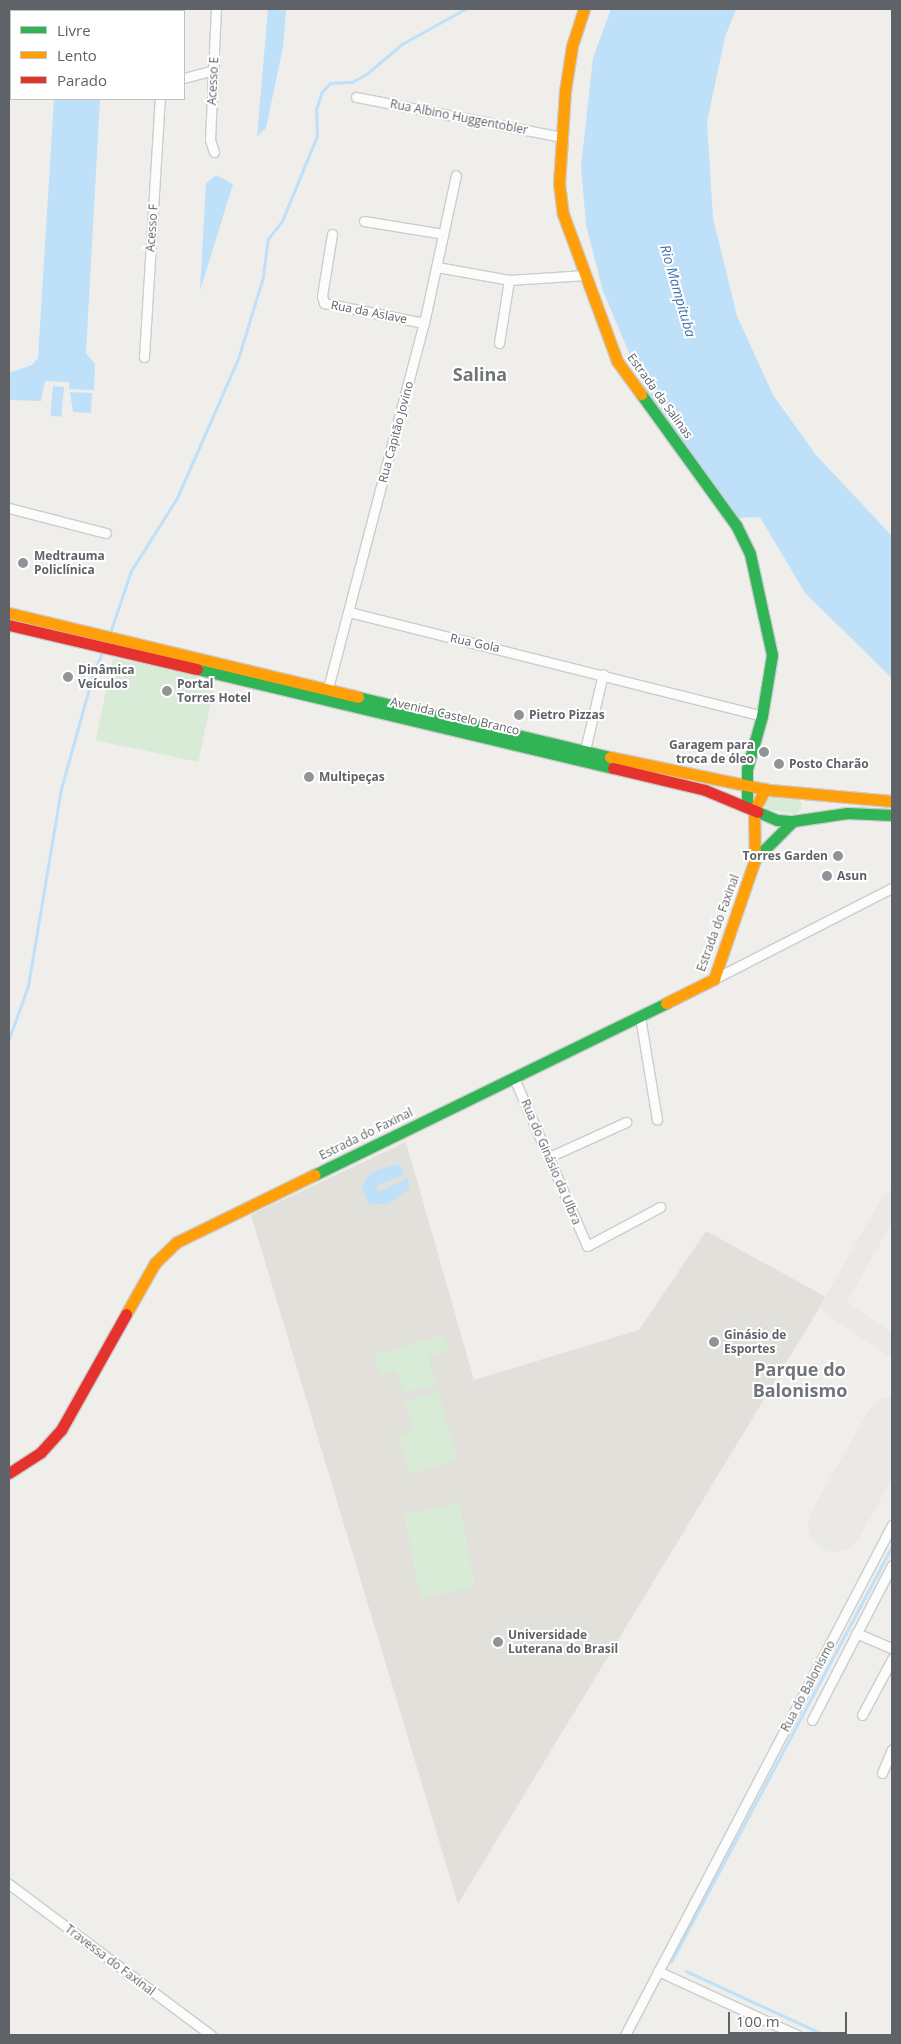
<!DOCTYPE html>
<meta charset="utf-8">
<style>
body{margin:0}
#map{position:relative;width:901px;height:2044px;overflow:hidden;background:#efeeea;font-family:"Open Sans",sans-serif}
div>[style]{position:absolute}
.education>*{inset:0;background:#e2e0da}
.green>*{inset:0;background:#d8ebd6;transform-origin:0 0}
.water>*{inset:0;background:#bfe0f9;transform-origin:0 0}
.stream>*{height:2.5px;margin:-1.25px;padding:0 1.25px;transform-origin:1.25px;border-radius:1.25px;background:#bfe0f9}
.taxiway>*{height:21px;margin:-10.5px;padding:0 10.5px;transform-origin:10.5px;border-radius:10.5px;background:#eae9e7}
.runway>*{height:54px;margin:-27px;padding:0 27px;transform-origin:27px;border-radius:27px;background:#eae9e7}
.roads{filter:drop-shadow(1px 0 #cbcccc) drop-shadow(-1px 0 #cbcccc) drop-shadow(0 1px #cbcccc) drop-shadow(0 -1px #cbcccc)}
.street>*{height:9px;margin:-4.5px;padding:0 4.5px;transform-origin:4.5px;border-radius:4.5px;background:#fdfcfc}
.fast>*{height:11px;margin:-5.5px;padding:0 5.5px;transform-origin:5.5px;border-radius:5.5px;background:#30b455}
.slow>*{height:11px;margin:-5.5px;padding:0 5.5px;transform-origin:5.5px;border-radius:5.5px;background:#ff9f0a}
.jam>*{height:11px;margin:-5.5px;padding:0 5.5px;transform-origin:5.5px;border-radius:5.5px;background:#e5322d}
.dots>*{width:14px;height:14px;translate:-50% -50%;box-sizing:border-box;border:2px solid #fff;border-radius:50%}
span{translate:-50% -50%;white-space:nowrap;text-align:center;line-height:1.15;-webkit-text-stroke:4px #fff;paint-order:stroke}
.street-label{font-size:12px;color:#5f6368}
.poi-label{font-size:12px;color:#5f6368;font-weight:700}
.left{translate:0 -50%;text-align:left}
.right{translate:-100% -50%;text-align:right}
.water-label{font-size:14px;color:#4174aa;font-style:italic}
.district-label{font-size:18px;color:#70757a;font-weight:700}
.frame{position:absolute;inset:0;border:10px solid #5f6368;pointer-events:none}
.legend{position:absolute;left:10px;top:10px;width:175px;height:90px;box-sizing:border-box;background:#fff;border:1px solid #bfc1c3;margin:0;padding:6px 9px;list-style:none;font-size:15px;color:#5f6368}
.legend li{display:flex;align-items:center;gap:10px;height:25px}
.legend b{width:25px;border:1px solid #bfc1c3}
.scale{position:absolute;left:728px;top:2012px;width:119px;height:22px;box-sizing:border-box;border:2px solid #5f6368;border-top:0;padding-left:6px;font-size:15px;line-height:18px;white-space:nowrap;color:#5f6368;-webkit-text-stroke:4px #fff;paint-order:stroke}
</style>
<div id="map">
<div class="education">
<i style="clip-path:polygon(406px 1142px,474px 1380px,639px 1330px,706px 1231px,826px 1297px,458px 1904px,251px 1215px)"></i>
</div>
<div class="green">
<i style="left:113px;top:658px;width:105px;height:84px;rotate:12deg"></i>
<i style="clip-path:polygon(774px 795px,797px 799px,802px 804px,801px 809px,796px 814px,766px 809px,765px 801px)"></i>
<i style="clip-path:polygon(444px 1335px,448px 1350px,428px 1356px,436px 1384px,403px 1393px,396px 1371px,380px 1375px,374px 1355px)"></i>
<i style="clip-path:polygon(438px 1392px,458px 1460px,410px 1474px,398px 1436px,414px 1431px,405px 1402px)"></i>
<i style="left:459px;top:1503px;width:86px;height:56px;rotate:79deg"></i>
</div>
<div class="water">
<i style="clip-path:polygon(268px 9px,286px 9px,283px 47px,266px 128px,257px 137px)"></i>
<i style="clip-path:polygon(611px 9px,736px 9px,725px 37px,707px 122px,713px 218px,737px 316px,773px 395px,816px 455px,892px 536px,892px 678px,805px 593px,760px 517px,738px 518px,643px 386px,603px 291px,586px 225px,581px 167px,593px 58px)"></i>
<i style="clip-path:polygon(54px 99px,100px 99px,86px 353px,95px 364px,94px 390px,69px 389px,69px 382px,45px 381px,41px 401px,9px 400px,9px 373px,32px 365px,38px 358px)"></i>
<i style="clip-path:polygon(216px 175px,233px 184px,200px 291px,206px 183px)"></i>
<i style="left:53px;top:386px;width:11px;height:30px;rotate:5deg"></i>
<i style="clip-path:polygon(70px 392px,92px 393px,91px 413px,73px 412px)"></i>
<i style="clip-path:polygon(398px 1164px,405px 1174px,377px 1186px,376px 1190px,380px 1191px,408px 1178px,409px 1189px,388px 1204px,370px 1205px,362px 1190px,366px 1179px,374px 1171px)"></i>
</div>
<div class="stream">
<i style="left:111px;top:630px;width:62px;rotate:-71.3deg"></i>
<i style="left:131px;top:571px;width:86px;rotate:-57.8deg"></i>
<i style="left:177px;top:498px;width:152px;rotate:-66.3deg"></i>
<i style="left:238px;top:359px;width:86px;rotate:-73deg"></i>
<i style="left:263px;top:277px;width:38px;rotate:-83deg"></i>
<i style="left:268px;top:239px;width:23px;rotate:-52deg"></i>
<i style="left:282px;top:221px;width:92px;rotate:-67.6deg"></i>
<i style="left:317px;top:136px;width:26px;rotate:-92deg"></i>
<i style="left:316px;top:110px;width:19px;rotate:-72deg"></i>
<i style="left:322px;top:92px;width:12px;rotate:-48deg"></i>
<i style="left:330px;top:83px;width:22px;rotate:-3deg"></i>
<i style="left:352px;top:82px;width:18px;rotate:-29deg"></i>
<i style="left:368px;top:73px;width:45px;rotate:-40.5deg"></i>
<i style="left:402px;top:44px;width:72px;rotate:-29.1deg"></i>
<i style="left:9px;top:1039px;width:56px;rotate:-70.3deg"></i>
<i style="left:28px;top:986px;width:200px;rotate:-80.5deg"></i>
<i style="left:61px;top:789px;width:123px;rotate:-74.4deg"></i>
<i style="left:94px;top:671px;width:20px;rotate:-66deg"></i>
<i style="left:671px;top:1962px;width:470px;rotate:-62deg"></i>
<i style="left:686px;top:1971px;width:153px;rotate:24.7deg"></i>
</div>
<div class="taxiway">
<i style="left:892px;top:1200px;width:121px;rotate:119.7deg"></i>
<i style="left:832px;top:1305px;width:72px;rotate:33.7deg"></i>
</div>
<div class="runway">
<i style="left:835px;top:1525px;width:116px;rotate:-60.6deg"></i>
</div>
<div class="roads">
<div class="street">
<i style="left:39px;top:11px;width:4px;rotate:-27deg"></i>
<i style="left:9px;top:33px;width:5px;rotate:-68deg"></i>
<i style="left:184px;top:78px;width:30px;rotate:-15deg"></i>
<i style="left:356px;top:97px;width:209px;rotate:11deg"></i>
<i style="left:214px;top:152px;width:13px;rotate:-108deg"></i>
<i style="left:210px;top:140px;width:131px;rotate:-87.4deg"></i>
<i style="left:364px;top:221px;width:80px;rotate:9.3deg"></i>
<i style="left:332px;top:234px;width:63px;rotate:99.2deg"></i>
<i style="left:322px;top:296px;width:7px;rotate:74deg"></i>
<i style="left:324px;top:303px;width:102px;rotate:11.3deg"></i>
<i style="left:437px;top:267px;width:73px;rotate:10.2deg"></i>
<i style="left:509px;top:280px;width:77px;rotate:-3.7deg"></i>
<i style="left:499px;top:343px;width:64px;rotate:-81deg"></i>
<i style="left:144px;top:357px;width:258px;rotate:-86.5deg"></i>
<i style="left:9px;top:508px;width:100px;rotate:14.5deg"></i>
<i style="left:349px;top:612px;width:426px;rotate:14.1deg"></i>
<i style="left:328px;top:688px;width:377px;rotate:-75.3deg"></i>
<i style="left:424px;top:323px;width:151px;rotate:-77.8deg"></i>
<i style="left:585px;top:750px;width:78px;rotate:-76.7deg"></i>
<i style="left:714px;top:979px;width:200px;rotate:-27.1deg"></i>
<i style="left:640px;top:1017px;width:104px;rotate:80.6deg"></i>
<i style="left:514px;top:1078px;width:183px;rotate:66.5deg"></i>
<i style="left:587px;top:1246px;width:83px;rotate:-28.1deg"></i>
<i style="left:549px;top:1157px;width:85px;rotate:-24.4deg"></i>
<i style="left:856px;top:1633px;width:39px;rotate:23deg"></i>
<i style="left:862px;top:1715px;width:64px;rotate:-61.8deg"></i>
<i style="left:812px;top:1720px;width:174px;rotate:-62.7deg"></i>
<i style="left:882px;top:1773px;width:26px;rotate:-67deg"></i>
<i style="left:9px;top:1884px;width:252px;rotate:36.8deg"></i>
<i style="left:658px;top:1971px;width:153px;rotate:24.7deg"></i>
<i style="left:625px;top:2035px;width:576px;rotate:-62.37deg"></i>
</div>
<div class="fast">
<i style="left:641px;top:394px;width:162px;rotate:54.1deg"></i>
<i style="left:736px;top:525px;width:32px;rotate:64deg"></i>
<i style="left:750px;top:554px;width:103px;rotate:77.7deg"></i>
<i style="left:772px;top:655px;width:62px;rotate:99.3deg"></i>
<i style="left:762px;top:716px;width:55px;rotate:105.8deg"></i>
<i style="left:747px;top:769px;width:37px;rotate:90deg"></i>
<i style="left:197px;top:669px;width:428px;rotate:13.4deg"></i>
<i style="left:358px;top:697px;width:259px;rotate:13.4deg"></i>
<i style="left:758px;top:812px;width:21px;rotate:23deg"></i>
<i style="left:777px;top:820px;width:16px;rotate:4deg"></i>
<i style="left:793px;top:821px;width:55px;rotate:-8.4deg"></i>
<i style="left:847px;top:813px;width:45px;rotate:2.5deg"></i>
<i style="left:755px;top:859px;width:54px;rotate:-45deg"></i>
<i style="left:314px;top:1175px;width:392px;rotate:-26deg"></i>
</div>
<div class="slow">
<i style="left:584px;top:9px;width:39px;rotate:108deg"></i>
<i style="left:572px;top:46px;width:46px;rotate:98.8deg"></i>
<i style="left:565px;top:91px;width:92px;rotate:93.7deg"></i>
<i style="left:559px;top:183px;width:31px;rotate:83deg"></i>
<i style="left:563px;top:214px;width:157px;rotate:69.8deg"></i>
<i style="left:617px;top:361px;width:41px;rotate:54deg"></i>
<i style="left:9px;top:613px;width:359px;rotate:13.5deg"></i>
<i style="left:610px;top:757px;width:163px;rotate:11.7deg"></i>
<i style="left:770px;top:790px;width:122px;rotate:5.2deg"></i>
<i style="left:666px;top:1003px;width:54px;rotate:-26.6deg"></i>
<i style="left:714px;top:979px;width:127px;rotate:-71.1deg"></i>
<i style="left:755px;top:859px;width:49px;rotate:-91.2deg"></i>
<i style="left:754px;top:810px;width:24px;rotate:-62deg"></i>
<i style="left:126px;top:1314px;width:59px;rotate:-60.4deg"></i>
<i style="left:155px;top:1263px;width:30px;rotate:-44deg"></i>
<i style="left:177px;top:1242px;width:153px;rotate:-26.1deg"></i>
</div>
<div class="jam">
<i style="left:9px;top:625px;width:193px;rotate:13.2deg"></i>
<i style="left:613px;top:768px;width:95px;rotate:13.4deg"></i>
<i style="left:705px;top:790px;width:57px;rotate:22.5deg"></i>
<i style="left:9px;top:1473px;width:38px;rotate:-33deg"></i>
<i style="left:41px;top:1452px;width:30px;rotate:-48deg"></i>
<i style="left:61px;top:1430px;width:133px;rotate:-60.7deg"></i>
</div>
</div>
<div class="dots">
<i style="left:23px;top:563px;background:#919496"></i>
<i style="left:68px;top:677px;background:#919496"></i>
<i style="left:167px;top:691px;background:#919496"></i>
<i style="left:519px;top:715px;background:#919496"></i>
<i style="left:764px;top:752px;background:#919496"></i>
<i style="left:779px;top:764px;background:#919496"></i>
<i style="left:309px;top:777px;background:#919496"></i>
<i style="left:838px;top:856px;background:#919496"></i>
<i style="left:827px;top:876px;background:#919496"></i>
<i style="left:714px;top:1342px;background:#919496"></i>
<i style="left:498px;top:1642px;background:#919496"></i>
</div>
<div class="street-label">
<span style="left:213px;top:81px;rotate:-87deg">Acesso E</span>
<span style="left:459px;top:117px;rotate:11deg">Rua Albino Huggentobler</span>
<span style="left:152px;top:228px;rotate:-86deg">Acesso F</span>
<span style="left:369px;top:312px;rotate:11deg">Rua da Aslave</span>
<span style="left:660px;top:396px;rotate:54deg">Estrada da Salinas</span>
<span style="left:396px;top:432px;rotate:-75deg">Rua Capitão Jovino</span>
<span style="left:475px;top:643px;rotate:12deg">Rua Gola</span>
<span style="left:455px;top:716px;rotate:13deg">Avenida Castelo Branco</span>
<span style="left:718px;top:923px;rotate:-70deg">Estrada do Faxinal</span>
<span style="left:366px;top:1134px;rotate:-26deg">Estrada do Faxinal</span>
<span style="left:551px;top:1162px;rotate:67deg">Rua do Ginásio da Ulbra</span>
<span style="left:808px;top:1686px;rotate:-62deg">Rua do Balonismo</span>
<span style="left:110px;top:1960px;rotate:37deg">Travessa do Faxinal</span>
</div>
<div class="poi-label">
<span class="left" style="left:34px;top:563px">Medtrauma<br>Policlínica</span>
<span class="left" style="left:78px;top:677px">Dinâmica<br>Veículos</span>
<span class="left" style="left:177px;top:691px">Portal<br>Torres Hotel</span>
<span class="left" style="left:529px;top:715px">Pietro Pizzas</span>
<span class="right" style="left:754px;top:752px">Garagem para<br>troca de óleo</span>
<span class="left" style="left:789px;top:764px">Posto Charão</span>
<span class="left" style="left:319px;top:777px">Multipeças</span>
<span class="right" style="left:828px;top:856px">Torres Garden</span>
<span class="left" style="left:837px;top:876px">Asun</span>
<span class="left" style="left:724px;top:1342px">Ginásio de<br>Esportes</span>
<span class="left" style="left:508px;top:1642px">Universidade<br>Luterana do Brasil</span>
</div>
<div class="water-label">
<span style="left:678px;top:291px;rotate:74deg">Rio Mampituba</span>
</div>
<div class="district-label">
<span style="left:480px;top:374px">Salina</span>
<span style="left:800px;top:1380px">Parque do<br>Balonismo</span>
</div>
<div class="frame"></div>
<ul class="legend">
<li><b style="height:6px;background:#30b455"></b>Livre</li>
<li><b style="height:6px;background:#ff9f0a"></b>Lento</li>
<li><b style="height:6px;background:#e5322d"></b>Parado</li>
</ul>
<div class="scale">100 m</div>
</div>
